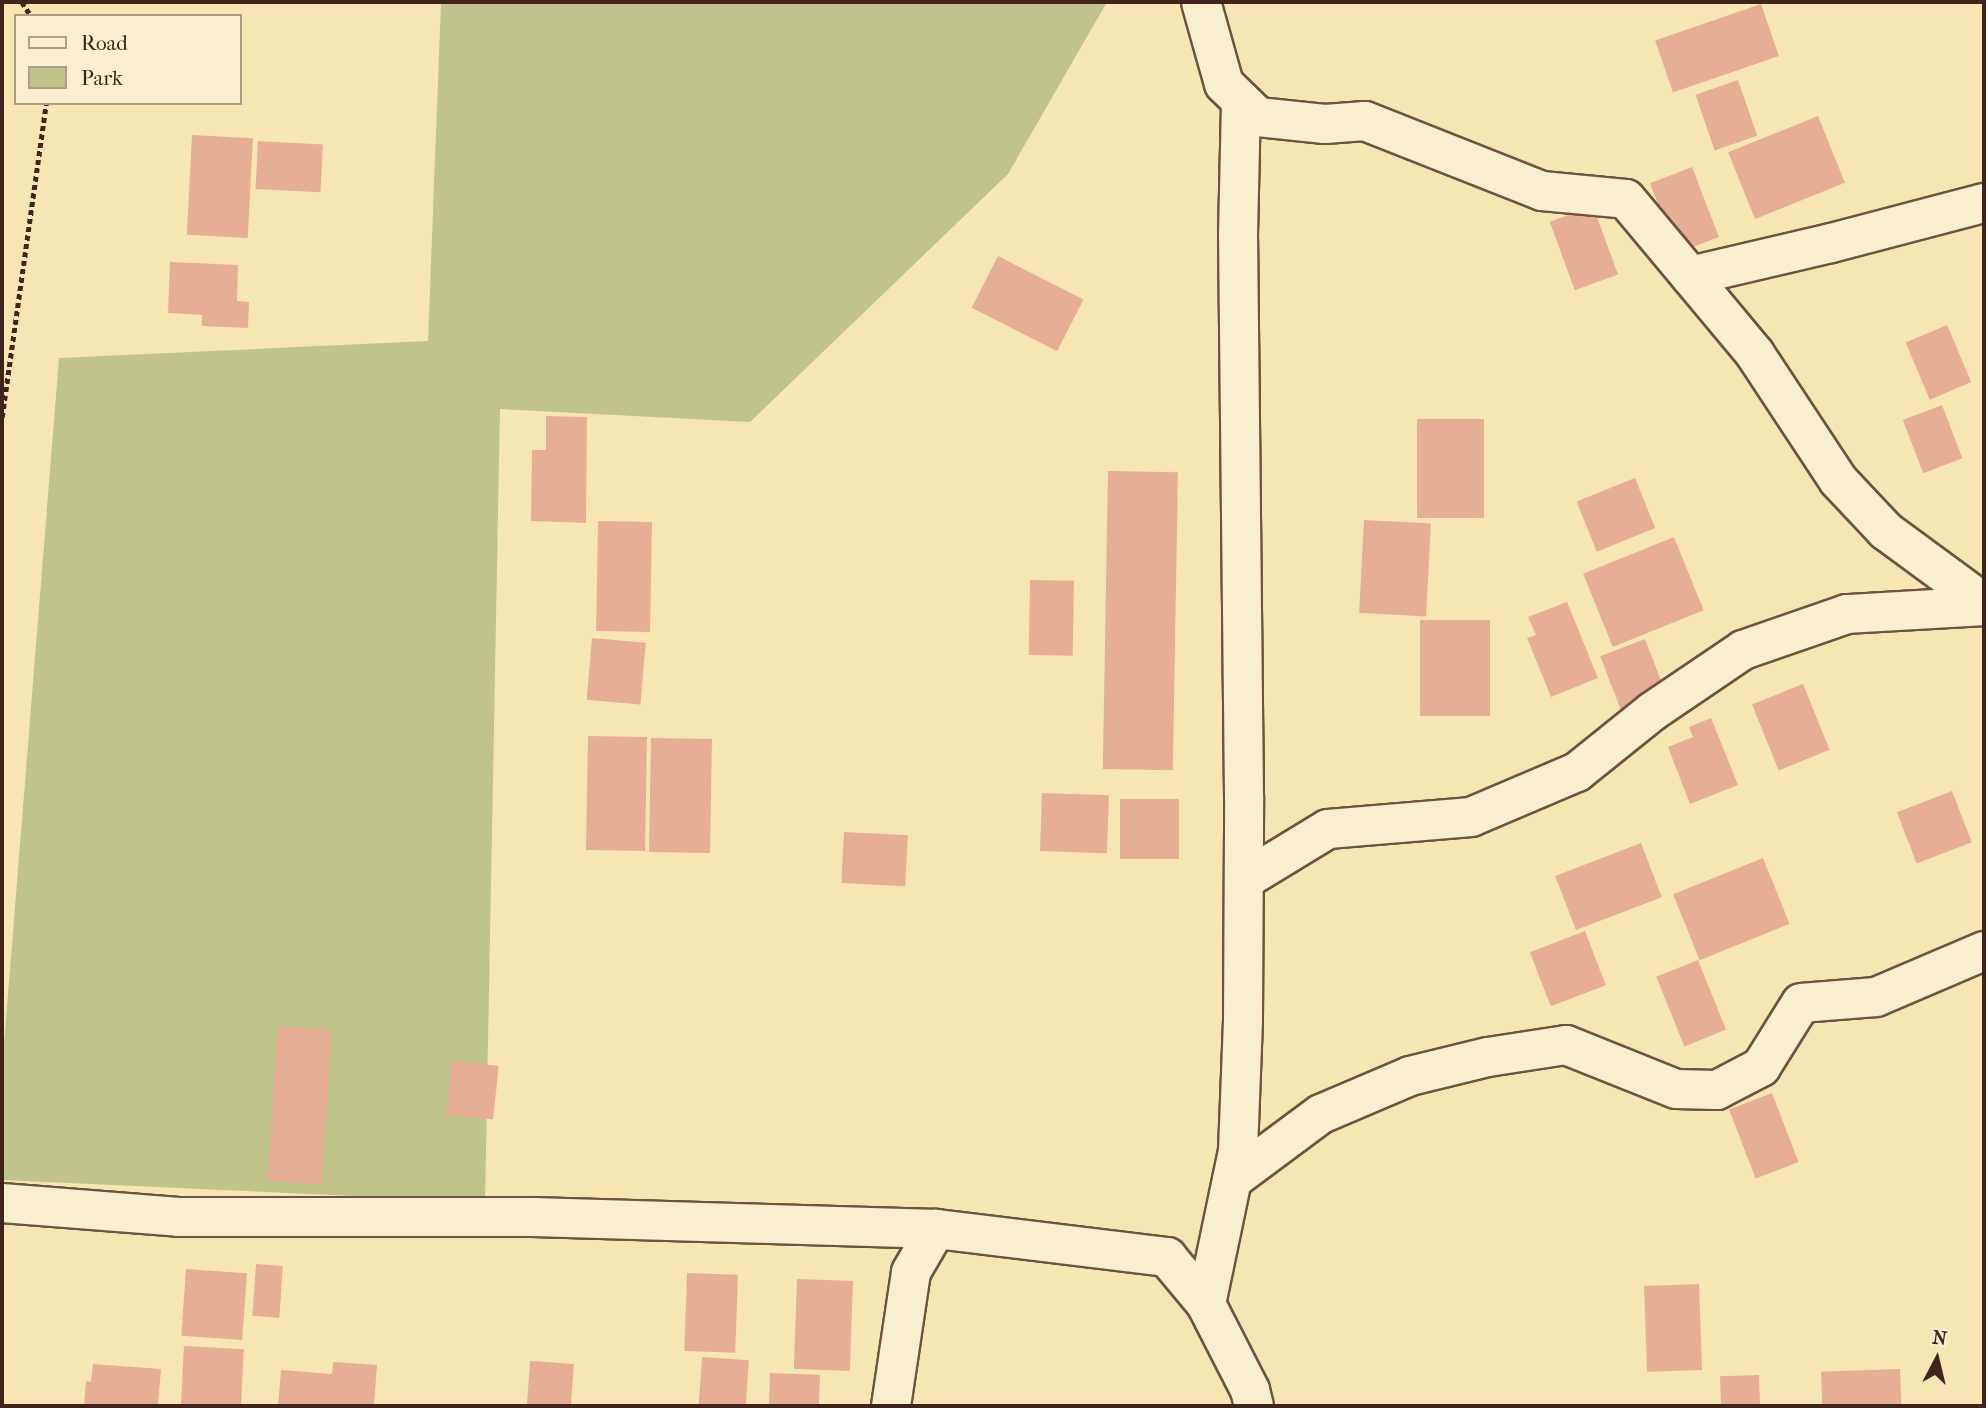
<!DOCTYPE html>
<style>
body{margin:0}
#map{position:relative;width:1986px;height:1408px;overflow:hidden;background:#f6e6b4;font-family:"IM FELL French Canon",serif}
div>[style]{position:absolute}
.green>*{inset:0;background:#c1c48a}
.building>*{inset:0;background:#e7ae96;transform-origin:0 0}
.path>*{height:4.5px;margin-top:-2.25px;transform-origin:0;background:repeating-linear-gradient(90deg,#412419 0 5px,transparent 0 8.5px)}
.roads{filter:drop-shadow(2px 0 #6e5440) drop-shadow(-2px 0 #6e5440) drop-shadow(0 2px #6e5440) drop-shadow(0 -2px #6e5440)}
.minor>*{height:38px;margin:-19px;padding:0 19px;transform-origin:19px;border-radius:19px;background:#f9efce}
span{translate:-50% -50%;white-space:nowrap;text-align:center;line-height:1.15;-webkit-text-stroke:7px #f9efce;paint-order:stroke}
.frame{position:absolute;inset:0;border:4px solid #412419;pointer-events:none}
.legend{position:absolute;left:14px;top:14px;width:228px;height:91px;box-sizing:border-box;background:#f9efce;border:2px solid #af9e86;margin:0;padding:9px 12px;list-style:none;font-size:21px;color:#412419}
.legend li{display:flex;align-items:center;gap:14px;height:35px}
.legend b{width:35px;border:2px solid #af9e86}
.north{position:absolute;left:1902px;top:1324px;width:70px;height:70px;-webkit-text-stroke:5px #f9efce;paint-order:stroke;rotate:7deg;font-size:19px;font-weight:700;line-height:28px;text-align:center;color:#412419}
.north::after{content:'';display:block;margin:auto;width:24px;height:32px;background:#412419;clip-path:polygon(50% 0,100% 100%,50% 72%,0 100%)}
</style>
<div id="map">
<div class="green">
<i style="clip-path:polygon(441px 2px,1107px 2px,1008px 174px,750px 422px,500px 409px,485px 1202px,2px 1180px,2px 1069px,59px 358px,428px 341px)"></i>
</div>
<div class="building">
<i style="left:1761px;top:4px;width:55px;height:112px;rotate:71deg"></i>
<i style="left:1738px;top:80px;width:59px;height:45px;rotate:71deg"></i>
<i style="left:1818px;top:116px;width:72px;height:97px;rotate:68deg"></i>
<i style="left:192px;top:135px;width:61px;height:100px;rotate:3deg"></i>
<i style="left:258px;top:141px;width:65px;height:48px;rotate:3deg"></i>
<i style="left:1692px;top:167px;width:75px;height:45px;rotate:69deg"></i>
<i style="left:1593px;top:206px;width:73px;height:46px;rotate:70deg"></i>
<i style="left:998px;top:256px;width:96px;height:58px;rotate:27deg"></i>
<i style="clip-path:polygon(170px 262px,238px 265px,237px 301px,249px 302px,248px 328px,202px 326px,202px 315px,168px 313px)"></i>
<i style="left:1947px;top:325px;width:62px;height:45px;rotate:67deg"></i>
<i style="left:1942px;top:405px;width:57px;height:42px;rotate:69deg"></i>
<i style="clip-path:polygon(546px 416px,587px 417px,586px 523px,531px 521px,532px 450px,546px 450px)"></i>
<i style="left:1417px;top:419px;width:67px;height:99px"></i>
<i style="left:1108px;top:471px;width:70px;height:298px;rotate:1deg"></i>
<i style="left:1635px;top:478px;width:54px;height:63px;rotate:68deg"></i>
<i style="left:1364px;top:520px;width:67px;height:93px;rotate:3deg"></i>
<i style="left:598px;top:521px;width:54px;height:110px;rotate:1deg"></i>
<i style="left:1674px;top:537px;width:79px;height:98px;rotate:68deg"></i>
<i style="left:1030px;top:580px;width:44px;height:75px;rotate:1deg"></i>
<i style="clip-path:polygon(1567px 602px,1598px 678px,1551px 697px,1527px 638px,1536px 635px,1528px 617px)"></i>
<i style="left:1420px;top:620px;width:70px;height:96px"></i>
<i style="left:592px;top:638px;width:54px;height:62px;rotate:5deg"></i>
<i style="left:1645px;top:639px;width:61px;height:48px;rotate:69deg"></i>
<i style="left:1803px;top:684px;width:71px;height:55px;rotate:68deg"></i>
<i style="clip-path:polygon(1711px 718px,1738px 785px,1690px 804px,1668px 747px,1693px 737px,1689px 727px)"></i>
<i style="left:588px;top:736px;width:59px;height:114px;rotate:1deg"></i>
<i style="left:651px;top:738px;width:61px;height:114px;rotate:1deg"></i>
<i style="left:1952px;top:791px;width:55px;height:59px;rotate:69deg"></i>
<i style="left:1042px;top:793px;width:67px;height:58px;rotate:2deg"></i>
<i style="left:1120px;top:799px;width:59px;height:60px"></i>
<i style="left:844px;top:832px;width:64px;height:51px;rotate:3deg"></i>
<i style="left:1641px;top:843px;width:58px;height:92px;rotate:69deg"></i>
<i style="left:1763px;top:858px;width:71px;height:97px;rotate:68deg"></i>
<i style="left:1585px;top:931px;width:58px;height:59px;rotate:69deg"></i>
<i style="left:1698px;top:960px;width:75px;height:45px;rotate:68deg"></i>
<i style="left:278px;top:1026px;width:54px;height:155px;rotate:4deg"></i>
<i style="left:452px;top:1061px;width:47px;height:54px;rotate:6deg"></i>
<i style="left:1772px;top:1093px;width:74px;height:46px;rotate:69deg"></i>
<i style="left:256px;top:1264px;width:27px;height:52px;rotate:4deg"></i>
<i style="left:186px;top:1269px;width:61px;height:67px;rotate:4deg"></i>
<i style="left:687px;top:1273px;width:51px;height:78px;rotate:2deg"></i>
<i style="left:797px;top:1279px;width:56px;height:90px;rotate:2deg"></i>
<i style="left:1699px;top:1284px;width:86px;height:55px;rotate:88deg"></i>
<i style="left:184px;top:1346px;width:60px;height:60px;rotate:3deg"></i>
<i style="left:702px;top:1357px;width:47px;height:49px;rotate:4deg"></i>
<i style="left:530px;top:1361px;width:44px;height:45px;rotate:4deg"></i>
<i style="clip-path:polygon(333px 1362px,377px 1365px,374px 1406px,278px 1406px,281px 1370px,332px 1374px)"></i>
<i style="clip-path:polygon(93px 1364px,161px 1369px,158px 1406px,84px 1406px,86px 1381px,91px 1382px)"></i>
<i style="left:1900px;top:1369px;width:37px;height:79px;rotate:88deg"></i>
<i style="left:770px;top:1373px;width:50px;height:33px;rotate:2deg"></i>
<i style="left:1759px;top:1375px;width:31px;height:39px;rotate:88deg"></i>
</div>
<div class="path">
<i style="left:22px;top:2px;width:17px;rotate:57deg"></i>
<i style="left:2px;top:417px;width:317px;rotate:-82deg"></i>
</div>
<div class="roads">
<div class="minor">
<i style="left:1201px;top:2px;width:85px;rotate:74.3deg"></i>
<i style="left:1224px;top:84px;width:47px;rotate:44.1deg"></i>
<i style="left:1258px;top:117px;width:67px;rotate:6deg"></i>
<i style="left:1325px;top:124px;width:40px;rotate:-4.3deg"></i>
<i style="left:1365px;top:121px;width:190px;rotate:21.6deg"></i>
<i style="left:1542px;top:191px;width:84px;rotate:5.4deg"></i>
<i style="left:1626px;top:199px;width:202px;rotate:50.2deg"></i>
<i style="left:1755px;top:354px;width:151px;rotate:56.6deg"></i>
<i style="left:1838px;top:480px;width:70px;rotate:46.7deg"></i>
<i style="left:1886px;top:531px;width:122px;rotate:36.3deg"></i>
<i style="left:1690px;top:276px;width:145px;rotate:-13.2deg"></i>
<i style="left:1831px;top:243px;width:158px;rotate:-14.7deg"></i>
<i style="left:1244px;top:880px;width:98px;rotate:-31.3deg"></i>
<i style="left:1328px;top:829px;width:144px;rotate:-4.8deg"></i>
<i style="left:1471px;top:817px;width:115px;rotate:-23deg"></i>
<i style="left:1577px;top:772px;width:97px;rotate:-38.8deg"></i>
<i style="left:1653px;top:711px;width:109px;rotate:-34.1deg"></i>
<i style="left:1743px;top:650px;width:110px;rotate:-19.1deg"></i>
<i style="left:1847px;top:614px;width:137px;rotate:-3.3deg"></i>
<i style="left:1232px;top:1180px;width:111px;rotate:-36.6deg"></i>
<i style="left:1321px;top:1114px;width:97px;rotate:-23.1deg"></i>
<i style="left:1410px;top:1076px;width:80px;rotate:-13.7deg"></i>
<i style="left:1488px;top:1057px;width:79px;rotate:-8.7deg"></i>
<i style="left:1566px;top:1045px;width:118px;rotate:21.8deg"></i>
<i style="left:1676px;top:1089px;width:41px;rotate:1.4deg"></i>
<i style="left:1717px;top:1090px;width:50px;rotate:-27.6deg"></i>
<i style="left:1761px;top:1067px;width:75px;rotate:-58deg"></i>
<i style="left:1801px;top:1003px;width:75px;rotate:-4.6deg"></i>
<i style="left:1876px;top:997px;width:117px;rotate:-23.1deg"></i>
<i style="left:2px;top:1203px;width:177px;rotate:4.5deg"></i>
<i style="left:178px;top:1217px;width:357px"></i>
<i style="left:535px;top:1217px;width:401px;rotate:1.7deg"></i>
<i style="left:936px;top:1229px;width:233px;rotate:6.9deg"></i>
<i style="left:1167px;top:1257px;width:61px;rotate:50.3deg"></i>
<i style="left:1206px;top:1304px;width:97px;rotate:62.9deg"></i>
<i style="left:1250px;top:1390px;width:16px;rotate:76deg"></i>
<i style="left:1206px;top:1304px;width:156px;rotate:-78.2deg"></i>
<i style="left:1238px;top:1151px;width:131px;rotate:-87.8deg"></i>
<i style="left:1243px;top:1020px;width:224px;rotate:-89.7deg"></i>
<i style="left:1244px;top:796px;width:561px;rotate:-90.61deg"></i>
<i style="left:1238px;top:235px;width:134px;rotate:-88.7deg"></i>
<i style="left:891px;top:1406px;width:135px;rotate:-81.5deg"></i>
<i style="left:911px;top:1272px;width:50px;rotate:-59.8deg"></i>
</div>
</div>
<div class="frame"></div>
<ul class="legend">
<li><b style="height:9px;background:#f9efce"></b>Road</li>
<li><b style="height:19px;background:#c1c48a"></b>Park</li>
</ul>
<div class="north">N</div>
</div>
